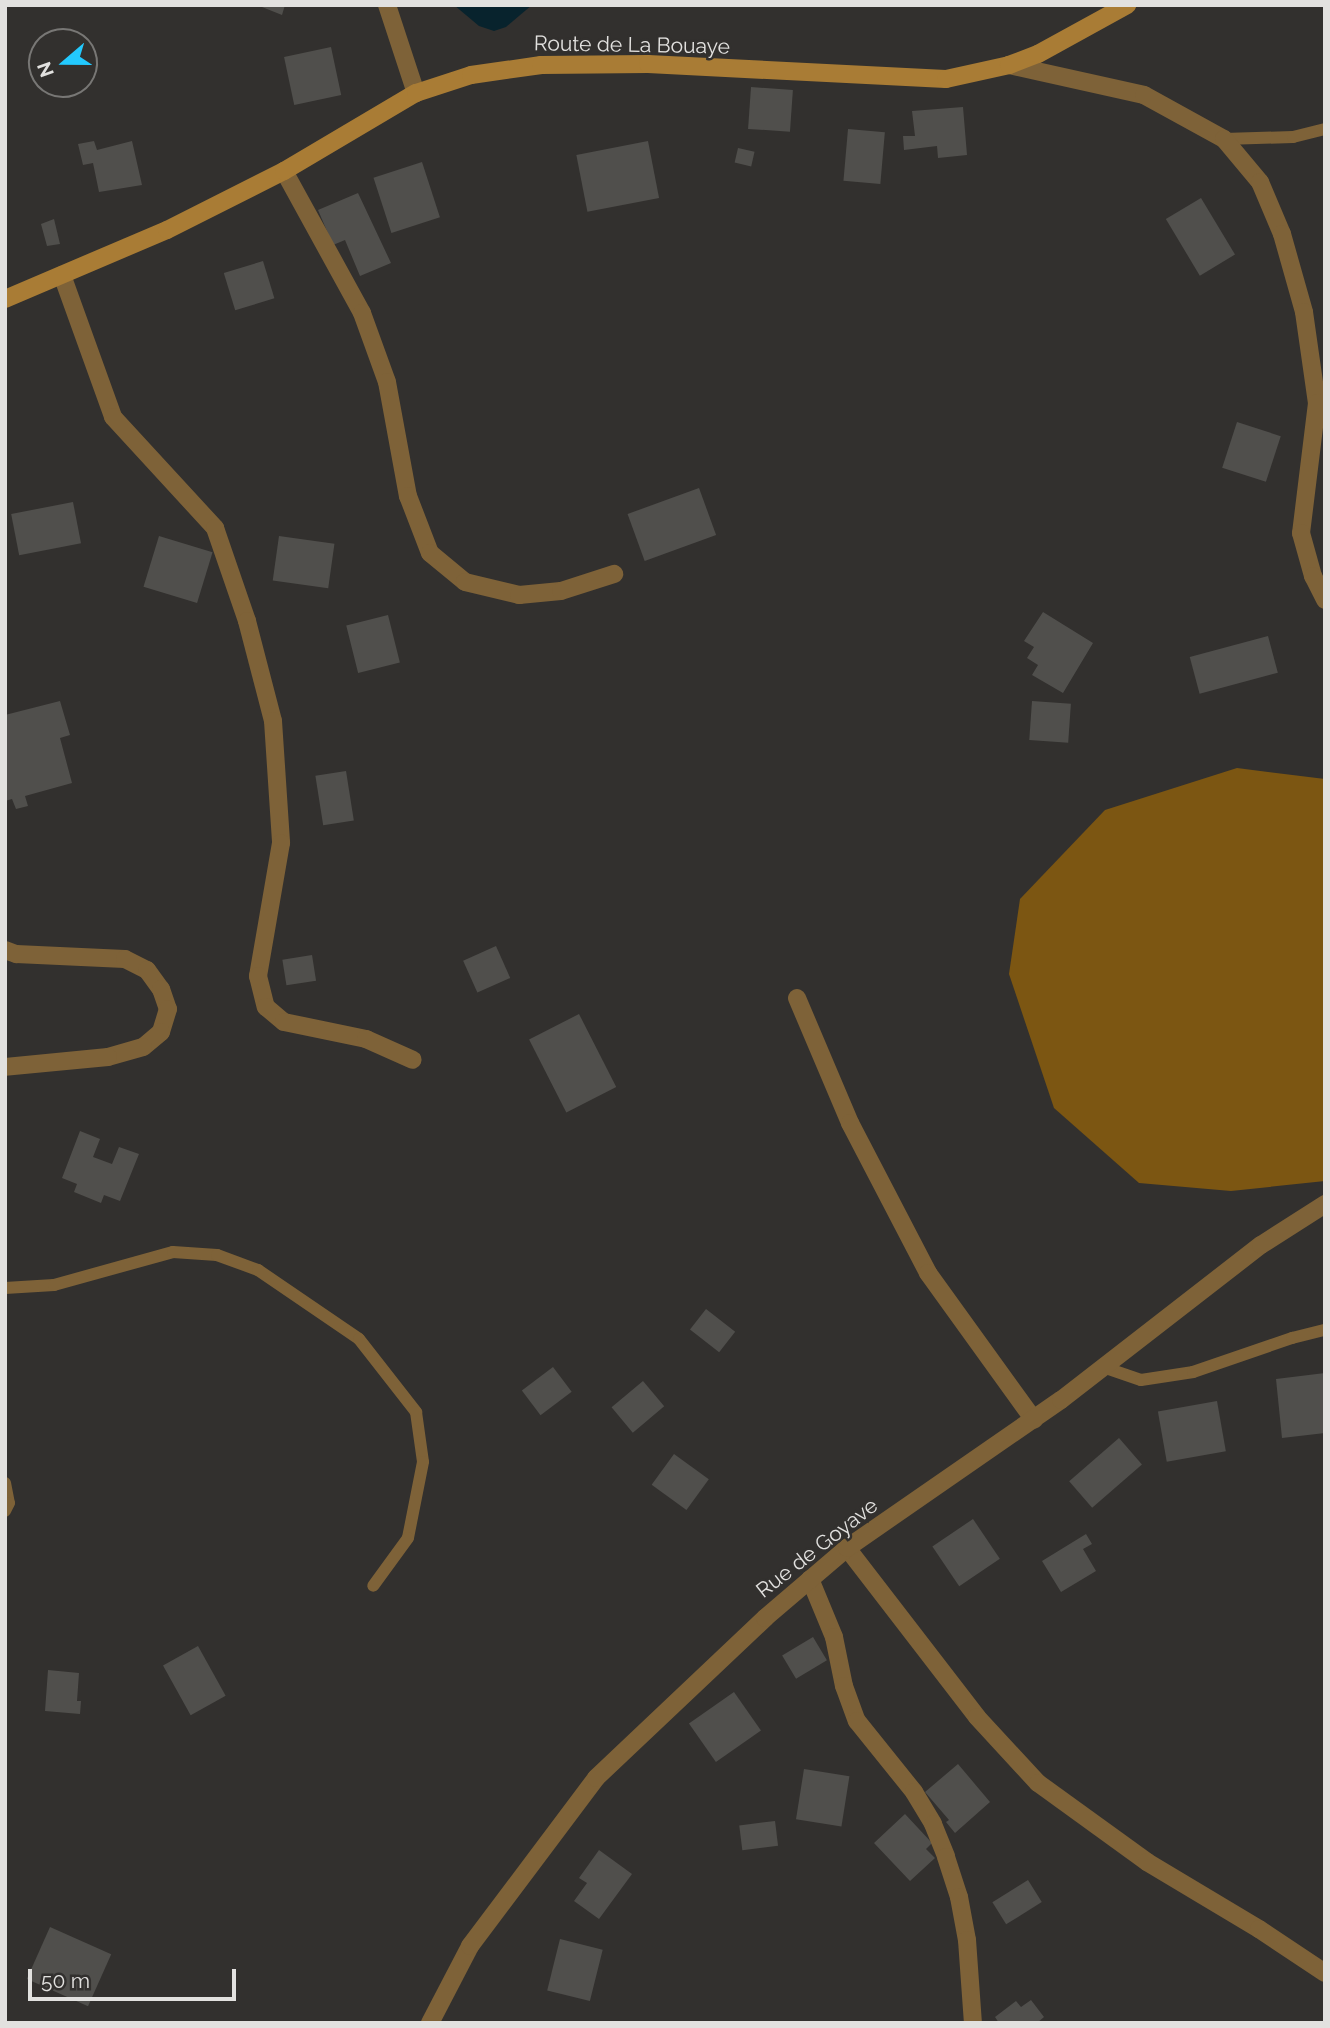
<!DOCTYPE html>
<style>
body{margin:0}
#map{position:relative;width:1330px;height:2028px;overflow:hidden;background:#32302e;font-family:Raleway,sans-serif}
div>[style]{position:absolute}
.forest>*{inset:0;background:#7c5612}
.water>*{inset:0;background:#08232d}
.building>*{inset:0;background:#504f4c;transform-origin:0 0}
.service>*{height:12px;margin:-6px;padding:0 6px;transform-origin:6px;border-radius:6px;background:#7e6238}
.minor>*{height:18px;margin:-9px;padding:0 9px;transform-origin:9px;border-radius:9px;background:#7e6238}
.secondary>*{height:18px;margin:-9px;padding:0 9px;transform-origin:9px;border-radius:9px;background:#a97c35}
span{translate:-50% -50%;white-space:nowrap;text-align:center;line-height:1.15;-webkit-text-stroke:5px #32302e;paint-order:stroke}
.street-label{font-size:21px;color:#e2e1df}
.frame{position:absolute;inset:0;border:7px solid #e2e1df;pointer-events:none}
.north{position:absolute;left:28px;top:28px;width:70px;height:70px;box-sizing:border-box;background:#32302e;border:2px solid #787775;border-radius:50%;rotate:250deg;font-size:19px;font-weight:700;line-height:28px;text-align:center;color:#e2e1df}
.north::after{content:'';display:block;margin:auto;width:24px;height:32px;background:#23c9fe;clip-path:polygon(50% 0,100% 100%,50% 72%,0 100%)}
.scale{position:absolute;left:28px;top:1969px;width:208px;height:32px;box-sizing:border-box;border:4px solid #e2e1df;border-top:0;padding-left:9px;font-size:21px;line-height:24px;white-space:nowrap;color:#e2e1df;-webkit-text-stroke:5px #32302e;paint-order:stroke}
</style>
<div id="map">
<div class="forest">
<i style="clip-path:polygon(1237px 768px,1325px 779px,1325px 1181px,1231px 1191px,1139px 1183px,1054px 1108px,1009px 974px,1020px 899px,1105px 810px)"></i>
</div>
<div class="water">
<i style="clip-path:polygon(454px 5px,532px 5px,506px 27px,494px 31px,479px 26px)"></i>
</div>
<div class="building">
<i style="clip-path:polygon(257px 5px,285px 5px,282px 15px)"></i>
<i style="left:331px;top:47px;width:49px;height:48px;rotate:78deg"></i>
<i style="left:751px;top:87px;width:42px;height:42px;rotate:4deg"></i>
<i style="clip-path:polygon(963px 107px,967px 155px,938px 158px,937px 146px,904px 150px,903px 136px,915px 136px,912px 111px)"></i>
<i style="left:848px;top:129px;width:37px;height:52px;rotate:5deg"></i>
<i style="clip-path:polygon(94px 141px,97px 150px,132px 141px,142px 185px,99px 192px,93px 163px,83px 165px,78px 144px)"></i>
<i style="left:648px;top:141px;width:58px;height:73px;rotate:79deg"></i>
<i style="left:738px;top:148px;width:17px;height:15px;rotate:13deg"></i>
<i style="left:422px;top:162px;width:58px;height:51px;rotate:72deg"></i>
<i style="clip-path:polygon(358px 193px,391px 263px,360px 276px,345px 240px,333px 245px,318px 210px)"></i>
<i style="left:1201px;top:198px;width:66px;height:41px;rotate:59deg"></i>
<i style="clip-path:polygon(54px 219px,60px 244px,47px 246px,41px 224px)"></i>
<i style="left:263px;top:261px;width:39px;height:41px;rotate:73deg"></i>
<i style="left:1237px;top:422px;width:46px;height:48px;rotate:18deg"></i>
<i style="left:699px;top:488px;width:50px;height:76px;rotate:70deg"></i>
<i style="left:73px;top:502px;width:42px;height:63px;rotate:79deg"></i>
<i style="left:159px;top:536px;width:56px;height:53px;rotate:17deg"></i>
<i style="left:279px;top:536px;width:56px;height:45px;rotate:8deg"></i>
<i style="clip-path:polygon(1043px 612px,1093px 643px,1063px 693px,1032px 675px,1038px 665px,1027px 658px,1034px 647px,1024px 641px)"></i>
<i style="left:388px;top:615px;width:49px;height:43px;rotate:76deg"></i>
<i style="left:1268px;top:636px;width:38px;height:81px;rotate:75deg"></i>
<i style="clip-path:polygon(60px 701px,70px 735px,60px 738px,72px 783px,25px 796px,28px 806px,16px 809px,12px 799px,5px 801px,5px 715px)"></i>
<i style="left:1032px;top:701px;width:39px;height:39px;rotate:4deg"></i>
<i style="left:346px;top:771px;width:50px;height:31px;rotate:81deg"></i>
<i style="left:496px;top:946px;width:35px;height:36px;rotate:66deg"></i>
<i style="left:312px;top:955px;width:26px;height:30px;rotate:81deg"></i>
<i style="left:579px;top:1014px;width:82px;height:56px;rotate:63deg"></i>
<i style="clip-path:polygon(80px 1131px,100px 1139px,93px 1157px,112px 1164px,119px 1147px,139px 1154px,120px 1201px,104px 1195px,101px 1203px,74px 1192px,77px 1184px,62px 1178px)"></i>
<i style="left:706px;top:1309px;width:37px;height:26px;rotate:38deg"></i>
<i style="left:553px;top:1367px;width:31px;height:39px;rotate:53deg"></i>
<i style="clip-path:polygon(1325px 1373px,1325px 1433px,1282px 1438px,1276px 1379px)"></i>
<i style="left:643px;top:1381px;width:33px;height:41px;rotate:50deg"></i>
<i style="left:1217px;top:1401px;width:51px;height:60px;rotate:80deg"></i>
<i style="left:1119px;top:1438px;width:35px;height:66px;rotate:49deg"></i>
<i style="left:674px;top:1454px;width:43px;height:38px;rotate:36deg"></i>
<i style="left:973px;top:1519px;width:48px;height:49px;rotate:56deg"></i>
<i style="clip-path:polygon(1086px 1534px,1092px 1544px,1083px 1549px,1096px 1571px,1061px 1592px,1042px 1561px)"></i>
<i style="left:813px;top:1637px;width:27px;height:36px;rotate:59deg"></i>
<i style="left:198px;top:1646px;width:57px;height:40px;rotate:61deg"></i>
<i style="clip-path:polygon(48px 1670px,79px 1673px,77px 1701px,81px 1701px,80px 1714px,45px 1711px)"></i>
<i style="left:734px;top:1692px;width:47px;height:55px;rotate:55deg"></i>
<i style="clip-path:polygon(958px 1764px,990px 1802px,955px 1833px,946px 1822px,949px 1820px,925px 1792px)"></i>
<i style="left:804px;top:1769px;width:46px;height:51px;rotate:9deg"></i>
<i style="clip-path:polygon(905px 1814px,932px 1843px,926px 1849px,935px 1858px,910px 1881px,874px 1843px)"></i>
<i style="left:775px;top:1821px;width:25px;height:36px;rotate:83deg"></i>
<i style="clip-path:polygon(599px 1850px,632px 1874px,599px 1919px,574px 1901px,587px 1883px,579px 1878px)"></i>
<i style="left:1028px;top:1880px;width:26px;height:42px;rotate:58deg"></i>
<i style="left:50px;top:1927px;width:67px;height:57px;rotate:24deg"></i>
<i style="left:560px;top:1939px;width:44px;height:53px;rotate:14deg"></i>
<i style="clip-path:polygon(1031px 2000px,1044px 2017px,1037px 2023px,999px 2023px,995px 2017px,1016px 2001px,1021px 2007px)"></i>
</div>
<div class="service">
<i style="left:1224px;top:139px;width:69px;rotate:-1.7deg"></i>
<i style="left:1293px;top:137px;width:33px;rotate:-14deg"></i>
<i style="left:5px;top:1288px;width:49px;rotate:-3.5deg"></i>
<i style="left:54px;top:1285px;width:123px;rotate:-15.5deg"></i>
<i style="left:173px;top:1252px;width:44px;rotate:3.9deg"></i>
<i style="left:217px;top:1255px;width:44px;rotate:20.1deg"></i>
<i style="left:258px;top:1270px;width:122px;rotate:34.3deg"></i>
<i style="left:359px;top:1339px;width:93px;rotate:52deg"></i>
<i style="left:416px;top:1412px;width:50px;rotate:82deg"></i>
<i style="left:423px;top:1462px;width:77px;rotate:101.2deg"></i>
<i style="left:408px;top:1538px;width:59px;rotate:126.1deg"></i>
<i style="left:1103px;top:1367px;width:40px;rotate:18.9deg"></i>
<i style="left:1141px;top:1380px;width:53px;rotate:-8.7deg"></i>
<i style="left:1193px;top:1372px;width:105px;rotate:-19deg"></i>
<i style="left:1292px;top:1338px;width:34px;rotate:-14deg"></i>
<i style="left:5px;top:1483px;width:20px;rotate:79deg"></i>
<i style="left:9px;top:1503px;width:9px;rotate:117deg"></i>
</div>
<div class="minor">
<i style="left:387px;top:5px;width:93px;rotate:71.8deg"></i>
<i style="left:1009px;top:65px;width:138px;rotate:12.5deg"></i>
<i style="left:1144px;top:95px;width:91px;rotate:28.8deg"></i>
<i style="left:1224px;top:139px;width:56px;rotate:50.1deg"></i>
<i style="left:1260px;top:182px;width:56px;rotate:67.1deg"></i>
<i style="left:1282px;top:234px;width:81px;rotate:74.2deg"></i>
<i style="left:1304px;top:312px;width:92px;rotate:81.9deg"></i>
<i style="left:1317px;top:403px;width:131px;rotate:97deg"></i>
<i style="left:1301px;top:533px;width:45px;rotate:74.4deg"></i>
<i style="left:1313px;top:576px;width:27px;rotate:63deg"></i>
<i style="left:284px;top:171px;width:162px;rotate:61.2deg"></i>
<i style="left:362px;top:313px;width:73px;rotate:70.1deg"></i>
<i style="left:387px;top:382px;width:116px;rotate:79.6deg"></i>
<i style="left:408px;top:496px;width:61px;rotate:68.9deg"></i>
<i style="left:430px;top:553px;width:45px;rotate:39.6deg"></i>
<i style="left:465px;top:582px;width:56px;rotate:13.5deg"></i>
<i style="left:519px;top:595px;width:42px;rotate:-5.4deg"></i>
<i style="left:561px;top:591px;width:56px;rotate:-17.8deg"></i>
<i style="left:62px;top:275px;width:151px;rotate:70.2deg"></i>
<i style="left:113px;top:417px;width:151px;rotate:47.4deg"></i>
<i style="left:215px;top:528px;width:98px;rotate:71deg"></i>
<i style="left:247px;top:621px;width:103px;rotate:75.4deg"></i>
<i style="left:273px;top:721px;width:122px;rotate:86.2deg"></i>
<i style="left:281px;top:843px;width:135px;rotate:99.8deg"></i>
<i style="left:258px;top:976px;width:32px;rotate:76deg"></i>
<i style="left:266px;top:1007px;width:23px;rotate:40deg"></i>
<i style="left:284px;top:1022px;width:84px;rotate:11.7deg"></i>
<i style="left:366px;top:1039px;width:51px;rotate:24.1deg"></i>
<i style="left:5px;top:950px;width:12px;rotate:20deg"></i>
<i style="left:16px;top:954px;width:109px;rotate:2.6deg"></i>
<i style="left:125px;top:959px;width:25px;rotate:27deg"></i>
<i style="left:147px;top:970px;width:24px;rotate:54deg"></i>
<i style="left:161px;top:989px;width:21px;rotate:71deg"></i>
<i style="left:168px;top:1009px;width:24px;rotate:107deg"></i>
<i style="left:161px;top:1032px;width:23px;rotate:140deg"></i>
<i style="left:143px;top:1047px;width:36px;rotate:164deg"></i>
<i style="left:108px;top:1057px;width:103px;rotate:174.5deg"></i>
<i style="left:797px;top:998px;width:136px;rotate:67deg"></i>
<i style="left:850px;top:1123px;width:169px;rotate:62.5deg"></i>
<i style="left:928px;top:1273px;width:181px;rotate:54.2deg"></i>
<i style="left:847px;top:1548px;width:213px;rotate:52.4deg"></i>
<i style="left:977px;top:1717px;width:90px;rotate:47.3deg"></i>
<i style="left:1038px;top:1783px;width:135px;rotate:35.9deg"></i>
<i style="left:1147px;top:1862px;width:131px;rotate:30.9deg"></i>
<i style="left:1259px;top:1929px;width:79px;rotate:33.7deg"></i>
<i style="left:810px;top:1579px;width:63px;rotate:67.5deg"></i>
<i style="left:834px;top:1637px;width:50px;rotate:78.5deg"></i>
<i style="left:844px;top:1686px;width:37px;rotate:70deg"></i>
<i style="left:857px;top:1721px;width:91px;rotate:51.2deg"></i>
<i style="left:914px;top:1792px;width:37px;rotate:59deg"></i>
<i style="left:933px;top:1824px;width:35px;rotate:68deg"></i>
<i style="left:946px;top:1857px;width:42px;rotate:72deg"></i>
<i style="left:959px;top:1897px;width:44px;rotate:79.5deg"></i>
<i style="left:967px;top:1940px;width:83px;rotate:85.9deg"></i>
<i style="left:430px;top:2023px;width:87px;rotate:-62.5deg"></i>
<i style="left:470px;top:1946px;width:210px;rotate:-53.1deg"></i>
<i style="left:596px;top:1778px;width:233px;rotate:-43.4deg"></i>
<i style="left:765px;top:1618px;width:108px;rotate:-40.5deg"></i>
<i style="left:847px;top:1548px;width:260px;rotate:-34.7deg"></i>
<i style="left:1061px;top:1400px;width:253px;rotate:-37.8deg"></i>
<i style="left:1261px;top:1245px;width:76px;rotate:-32.6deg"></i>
</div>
<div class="secondary">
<i style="left:5px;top:299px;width:176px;rotate:-23.1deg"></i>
<i style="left:167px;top:230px;width:131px;rotate:-26.8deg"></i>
<i style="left:284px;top:171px;width:153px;rotate:-30.6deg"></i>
<i style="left:416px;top:93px;width:58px;rotate:-18.1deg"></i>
<i style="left:471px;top:75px;width:71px;rotate:-8.1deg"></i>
<i style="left:541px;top:65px;width:107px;rotate:-0.5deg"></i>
<i style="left:648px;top:64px;width:298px;rotate:2.9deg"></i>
<i style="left:946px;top:79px;width:65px;rotate:-12.5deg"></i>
<i style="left:1009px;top:65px;width:31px;rotate:-21deg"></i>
<i style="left:1038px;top:54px;width:102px;rotate:-28.8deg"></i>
</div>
<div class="street-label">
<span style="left:632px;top:45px;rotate:1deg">Route de La Bouaye</span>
<span style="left:817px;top:1548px;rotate:-38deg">Rue de Goyave</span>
</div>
<div class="frame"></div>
<div class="north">N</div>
<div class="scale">50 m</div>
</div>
